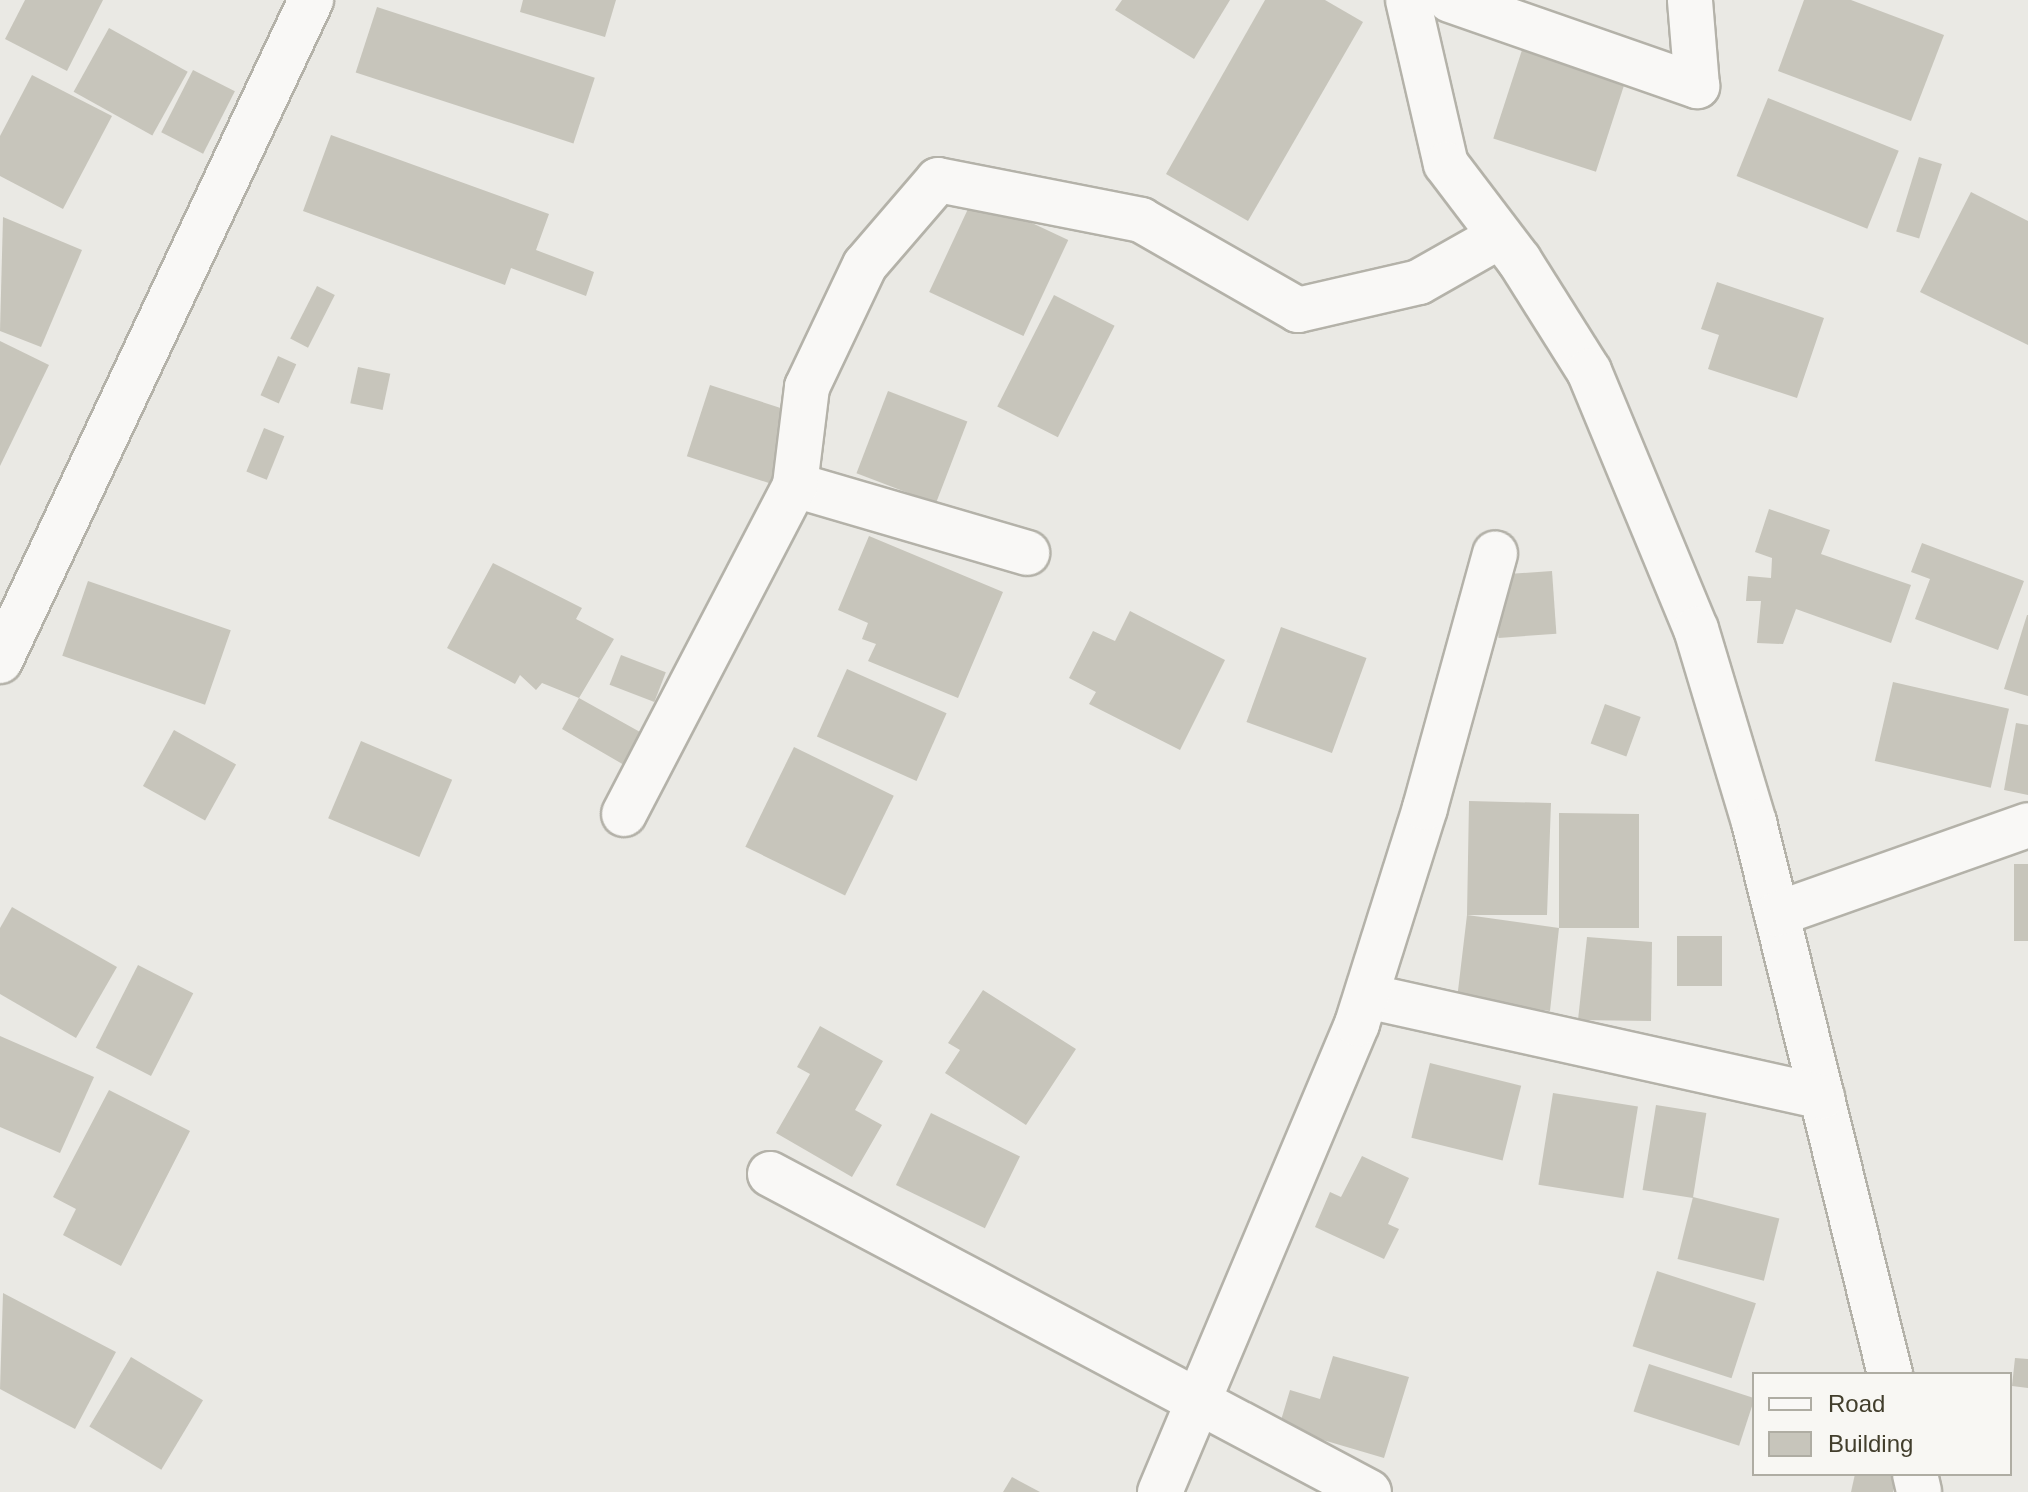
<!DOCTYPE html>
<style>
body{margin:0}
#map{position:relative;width:2028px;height:1492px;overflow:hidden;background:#eae9e4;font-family:Helvetica,sans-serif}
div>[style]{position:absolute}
.building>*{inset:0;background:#c7c5bb;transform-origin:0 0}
.roads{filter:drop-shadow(2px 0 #b4b2a9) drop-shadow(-2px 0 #b4b2a9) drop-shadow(0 2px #b4b2a9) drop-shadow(0 -2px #b4b2a9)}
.minor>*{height:44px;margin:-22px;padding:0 22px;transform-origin:22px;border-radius:22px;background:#f9f8f6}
span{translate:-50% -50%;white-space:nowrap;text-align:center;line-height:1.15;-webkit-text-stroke:8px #f8f7f3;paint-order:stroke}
.legend{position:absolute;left:1752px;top:1372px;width:260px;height:104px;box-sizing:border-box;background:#f8f7f3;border:2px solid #afada3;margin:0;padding:10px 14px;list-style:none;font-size:24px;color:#423e2c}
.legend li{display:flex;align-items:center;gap:16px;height:40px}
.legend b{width:40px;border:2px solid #afada3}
</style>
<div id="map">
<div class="building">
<i style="clip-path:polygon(25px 0,103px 0,67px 71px,5px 39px)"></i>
<i style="clip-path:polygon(523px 0,616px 0,605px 37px,520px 12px)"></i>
<i style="clip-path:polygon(1122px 0,1230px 0,1194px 59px,1115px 10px)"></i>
<i style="clip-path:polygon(1265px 0,1325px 0,1363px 22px,1248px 221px,1166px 174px)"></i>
<i style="clip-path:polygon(1804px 0,1851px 0,1944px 35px,1911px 121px,1778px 71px)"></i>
<i style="left:377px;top:7px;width:229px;height:69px;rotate:18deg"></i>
<i style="left:109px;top:28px;width:90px;height:73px;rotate:29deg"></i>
<i style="left:1522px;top:50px;width:108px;height:93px;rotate:18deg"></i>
<i style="left:193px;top:70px;width:47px;height:70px;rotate:27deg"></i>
<i style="clip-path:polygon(32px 75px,112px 116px,63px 209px,0 176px,0 136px)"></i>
<i style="left:1768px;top:98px;width:141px;height:84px;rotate:22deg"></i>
<i style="clip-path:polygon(331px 135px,549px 214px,536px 250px,594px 272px,586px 296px,511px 268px,505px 285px,303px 211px)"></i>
<i style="left:1919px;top:157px;width:24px;height:78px;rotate:17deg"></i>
<i style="clip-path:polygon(1971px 192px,2028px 221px,2028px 345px,1920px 292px)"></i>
<i style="left:974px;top:196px;width:104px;height:106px;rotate:25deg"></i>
<i style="clip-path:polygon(3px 217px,82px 250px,41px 347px,0 331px)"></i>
<i style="clip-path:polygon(1717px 282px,1824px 318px,1797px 398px,1708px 369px,1719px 335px,1701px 329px)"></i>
<i style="left:317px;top:286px;width:20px;height:59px;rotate:27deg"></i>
<i style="left:1054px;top:295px;width:68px;height:125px;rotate:27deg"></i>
<i style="clip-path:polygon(0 341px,49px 365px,0 466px)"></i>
<i style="left:278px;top:356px;width:20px;height:43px;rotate:24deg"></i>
<i style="left:358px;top:367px;width:33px;height:37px;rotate:12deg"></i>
<i style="left:710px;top:385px;width:88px;height:75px;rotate:18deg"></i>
<i style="left:888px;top:391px;width:85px;height:88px;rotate:21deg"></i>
<i style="left:264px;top:428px;width:22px;height:47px;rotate:22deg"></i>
<i style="clip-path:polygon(1769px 509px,1830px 530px,1821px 554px,1911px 585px,1891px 643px,1796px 609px,1783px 644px,1757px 643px,1761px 601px,1746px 601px,1748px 576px,1771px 578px,1772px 558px,1755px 552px)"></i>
<i style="clip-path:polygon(869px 536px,1003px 592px,958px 698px,868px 661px,876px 644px,862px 639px,868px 623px,838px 610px)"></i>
<i style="clip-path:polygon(1922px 543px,2024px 581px,1998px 650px,1915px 619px,1930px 579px,1911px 572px)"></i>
<i style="clip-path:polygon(493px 563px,582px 608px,576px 619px,614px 639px,579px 698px,649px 737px,631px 769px,562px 729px,579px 698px,542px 683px,536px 690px,520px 675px,515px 684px,447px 648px)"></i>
<i style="left:1552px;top:571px;width:63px;height:58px;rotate:86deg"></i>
<i style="left:88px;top:581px;width:151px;height:79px;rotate:19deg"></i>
<i style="clip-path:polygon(1130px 611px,1225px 660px,1180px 750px,1089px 704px,1096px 692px,1069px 678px,1093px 631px,1115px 641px)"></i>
<i style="clip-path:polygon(2027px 615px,2028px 615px,2028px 696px,2004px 689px)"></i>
<i style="left:1281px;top:627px;width:91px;height:101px;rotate:20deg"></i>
<i style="left:621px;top:655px;width:48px;height:32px;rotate:21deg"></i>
<i style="left:847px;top:669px;width:109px;height:74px;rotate:24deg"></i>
<i style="left:1893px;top:682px;width:119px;height:81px;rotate:13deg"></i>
<i style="left:1605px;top:704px;width:38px;height:42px;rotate:20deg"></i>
<i style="clip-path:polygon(2016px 723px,2028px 725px,2028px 795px,2004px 790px)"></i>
<i style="left:174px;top:730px;width:71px;height:64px;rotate:29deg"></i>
<i style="left:361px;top:741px;width:99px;height:84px;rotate:23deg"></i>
<i style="left:794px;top:747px;width:111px;height:111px;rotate:26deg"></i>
<i style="clip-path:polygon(1469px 801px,1551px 803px,1547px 915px,1467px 915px,1559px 928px,1559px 813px,1639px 814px,1639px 928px,1559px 928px,1550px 1011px,1457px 999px,1467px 915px)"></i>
<i style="left:2014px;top:864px;width:14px;height:77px"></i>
<i style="clip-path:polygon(12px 907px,117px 967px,76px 1038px,0 994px,0 928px)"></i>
<i style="left:1677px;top:936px;width:45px;height:50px"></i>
<i style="clip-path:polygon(1587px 937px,1652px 942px,1651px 1021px,1578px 1020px)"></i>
<i style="left:138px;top:965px;width:62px;height:93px;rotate:27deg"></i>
<i style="clip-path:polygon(983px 990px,1076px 1049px,1026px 1125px,945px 1073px,960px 1050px,948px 1043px)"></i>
<i style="clip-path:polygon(820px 1026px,883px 1061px,855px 1110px,882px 1125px,852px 1177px,776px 1133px,810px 1074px,797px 1067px)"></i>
<i style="clip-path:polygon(0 1036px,94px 1077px,60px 1153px,0 1127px)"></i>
<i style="left:1430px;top:1063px;width:94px;height:77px;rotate:14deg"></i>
<i style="clip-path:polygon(109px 1090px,190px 1131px,121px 1266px,63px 1235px,76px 1209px,53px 1197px)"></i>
<i style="left:1553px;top:1093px;width:86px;height:93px;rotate:9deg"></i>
<i style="left:1656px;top:1105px;width:51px;height:86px;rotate:9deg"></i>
<i style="left:931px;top:1113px;width:99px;height:80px;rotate:26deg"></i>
<i style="clip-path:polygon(1362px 1156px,1409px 1178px,1388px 1224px,1399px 1229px,1384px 1259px,1315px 1227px,1330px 1192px,1341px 1197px)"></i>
<i style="left:1693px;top:1197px;width:89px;height:64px;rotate:14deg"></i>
<i style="left:1657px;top:1271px;width:104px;height:79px;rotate:18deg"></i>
<i style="clip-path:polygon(3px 1293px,116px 1352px,75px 1429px,0 1389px)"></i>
<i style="clip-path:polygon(1333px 1356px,1409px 1377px,1384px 1458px,1279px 1427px,1290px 1390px,1320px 1399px)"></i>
<i style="left:131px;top:1357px;width:84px;height:81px;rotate:31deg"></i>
<i style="clip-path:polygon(2015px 1358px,2028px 1359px,2028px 1388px,2012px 1386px)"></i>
<i style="left:1649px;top:1364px;width:111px;height:50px;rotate:18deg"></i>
<i style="clip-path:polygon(1855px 1474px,1898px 1474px,1893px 1492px,1851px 1492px)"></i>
<i style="clip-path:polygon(1012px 1477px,1040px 1492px,1003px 1492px)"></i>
</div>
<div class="roads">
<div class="minor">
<i style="left:1408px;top:0;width:168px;rotate:77deg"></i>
<i style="left:1446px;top:164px;width:121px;rotate:52.8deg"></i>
<i style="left:1519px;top:260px;width:131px;rotate:57.8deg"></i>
<i style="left:1589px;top:371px;width:279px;rotate:67.5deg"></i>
<i style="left:1696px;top:629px;width:202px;rotate:73.3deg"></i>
<i style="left:1754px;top:822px;width:569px;rotate:76.16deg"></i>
<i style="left:1450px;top:0;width:262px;rotate:19.2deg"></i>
<i style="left:1697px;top:86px;width:86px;rotate:-94.7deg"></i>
<i style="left:795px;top:485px;width:242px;rotate:16.3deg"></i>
<i style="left:0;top:661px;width:731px;rotate:-64.8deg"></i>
<i style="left:624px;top:814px;width:371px;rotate:-62.5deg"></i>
<i style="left:795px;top:485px;width:99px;rotate:-83deg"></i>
<i style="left:807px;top:387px;width:135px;rotate:-64.6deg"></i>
<i style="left:865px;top:265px;width:112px;rotate:-49.3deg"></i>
<i style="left:938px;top:180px;width:207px;rotate:11.1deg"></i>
<i style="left:1141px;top:220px;width:181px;rotate:29.8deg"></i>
<i style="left:1298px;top:310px;width:124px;rotate:-13deg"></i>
<i style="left:1419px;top:282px;width:93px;rotate:-29.6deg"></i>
<i style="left:1777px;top:914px;width:266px;rotate:-19.5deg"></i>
<i style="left:1367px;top:996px;width:466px;rotate:12.5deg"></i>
<i style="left:770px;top:1174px;width:678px;rotate:27.96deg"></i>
<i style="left:1915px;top:1474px;width:18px;rotate:77deg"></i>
<i style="left:1160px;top:1492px;width:508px;rotate:-67.17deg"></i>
<i style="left:1357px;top:1024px;width:226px;rotate:-72.5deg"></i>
<i style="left:1425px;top:808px;width:264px;rotate:-74.6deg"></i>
</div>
</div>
<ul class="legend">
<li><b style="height:10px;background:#f9f8f6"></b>Road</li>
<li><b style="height:22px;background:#c7c5bb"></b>Building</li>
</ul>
</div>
